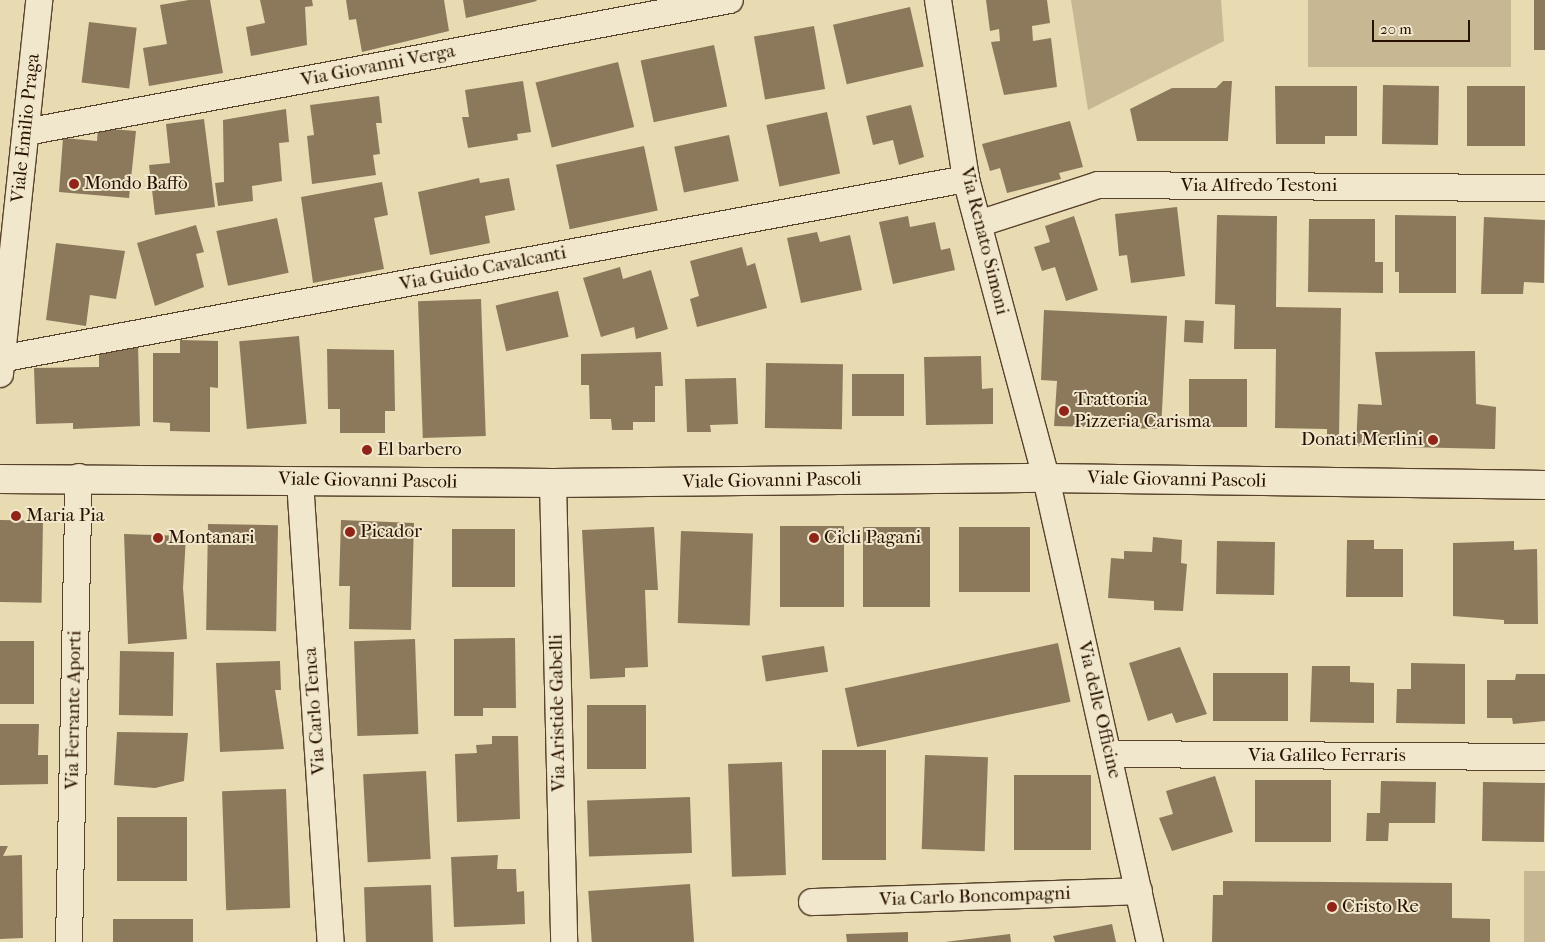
<!DOCTYPE html>
<style>
body{margin:0}
#map{position:relative;width:1545px;height:942px;overflow:hidden;background:#e8dab1;font-family:"IM FELL French Canon",serif}
div>[style]{position:absolute}
.green>*{inset:0;background:#c7b893;transform-origin:0 0}
.building>*{inset:0;background:#8c795c;transform-origin:0 0}
.roads{filter:drop-shadow(1px 0 #58422c) drop-shadow(-1px 0 #58422c) drop-shadow(0 1px #58422c) drop-shadow(0 -1px #58422c)}
.street>*{height:26px;margin:-13px;padding:0 13px;transform-origin:13px;border-radius:13px;background:#f0e7cc}
.secondary>*{height:28px;margin:-14px;padding:0 14px;transform-origin:14px;border-radius:14px;background:#f0e7cc}
.dots>*{width:14px;height:14px;translate:-50% -50%;box-sizing:border-box;border:2px solid #f0e7cc;border-radius:50%}
span{translate:-50% -50%;white-space:nowrap;text-align:center;line-height:1.15;-webkit-text-stroke:4px #f0e7cc;paint-order:stroke}
.street-label{font-size:19px;color:#281000}
.poi-label{font-size:19px;color:#281000}
.left{translate:0 -50%;text-align:left}
.right{translate:-100% -50%;text-align:right}
.scale{position:absolute;left:1372px;top:20px;width:98px;height:22px;box-sizing:border-box;border:2px solid #281000;border-top:0;padding-left:6px;font-size:15px;line-height:18px;white-space:nowrap;color:#281000;-webkit-text-stroke:4px #f0e7cc;paint-order:stroke}
</style>
<div id="map">
<div class="green">
<i style="clip-path:polygon(1071px 0,1221px 0,1224px 41px,1088px 110px)"></i>
<i style="left:1308px;top:0;width:203px;height:67px"></i>
<i style="left:1524px;top:871px;width:21px;height:71px"></i>
</div>
<div class="building">
<i style="clip-path:polygon(189px 0,210px 0,223px 73px,149px 86px,143px 48px,167px 44px,160px 5px)"></i>
<i style="clip-path:polygon(260px 0,312px 0,313px 6px,305px 7px,307px 45px,251px 56px,246px 27px,265px 23px)"></i>
<i style="clip-path:polygon(346px 0,444px 0,449px 31px,362px 52px,356px 19px,349px 20px)"></i>
<i style="clip-path:polygon(463px 0,536px 0,537px 1px,466px 18px)"></i>
<i style="clip-path:polygon(986px 0,1047px 0,1050px 23px,1032px 26px,1033px 41px,1051px 38px,1057px 87px,1004px 95px,991px 42px,1000px 41px,999px 29px,990px 31px)"></i>
<i style="left:1534px;top:0;width:11px;height:50px"></i>
<i style="left:910px;top:7px;width:61px;height:79px;rotate:77deg"></i>
<i style="left:89px;top:22px;width:48px;height:61px;rotate:7deg"></i>
<i style="left:814px;top:26px;width:64px;height:61px;rotate:80deg"></i>
<i style="left:714px;top:45px;width:63px;height:75px;rotate:78deg"></i>
<i style="left:618px;top:62px;width:67px;height:85px;rotate:76deg"></i>
<i style="clip-path:polygon(523px 81px,531px 132px,517px 134px,518px 140px,468px 148px,462px 117px,469px 117px,465px 90px)"></i>
<i style="clip-path:polygon(1223px 81px,1232px 81px,1228px 141px,1137px 141px,1130px 109px,1172px 88px,1216px 88px)"></i>
<i style="left:1383px;top:85px;width:56px;height:59px;rotate:1deg"></i>
<i style="clip-path:polygon(1275px 86px,1357px 86px,1357px 136px,1325px 136px,1325px 144px,1276px 144px)"></i>
<i style="left:1525px;top:86px;width:60px;height:58px;rotate:90deg"></i>
<i style="clip-path:polygon(379px 96px,382px 123px,376px 123px,380px 154px,373px 155px,376px 175px,312px 184px,307px 136px,314px 135px,310px 105px)"></i>
<i style="clip-path:polygon(911px 105px,924px 157px,899px 165px,893px 140px,873px 145px,866px 116px)"></i>
<i style="clip-path:polygon(286px 109px,289px 142px,279px 143px,282px 181px,252px 186px,253px 201px,218px 206px,215px 183px,224px 182px,223px 120px)"></i>
<i style="left:827px;top:112px;width:63px;height:62px;rotate:78deg"></i>
<i style="clip-path:polygon(204px 119px,215px 207px,155px 215px,149px 165px,170px 163px,166px 124px)"></i>
<i style="clip-path:polygon(1070px 121px,1083px 167px,1059px 173px,1061px 179px,1007px 193px,1000px 168px,990px 171px,982px 144px)"></i>
<i style="clip-path:polygon(98px 128px,136px 131px,129px 198px,59px 192px,63px 138px,97px 141px)"></i>
<i style="left:729px;top:135px;width:47px;height:56px;rotate:78deg"></i>
<i style="left:644px;top:146px;width:66px;height:90px;rotate:78deg"></i>
<i style="clip-path:polygon(479px 178px,480px 183px,509px 178px,515px 210px,485px 216px,490px 243px,430px 255px,418px 192px)"></i>
<i style="clip-path:polygon(382px 182px,388px 215px,374px 218px,384px 269px,313px 283px,301px 197px)"></i>
<i style="clip-path:polygon(1177px 207px,1185px 276px,1131px 283px,1127px 255px,1119px 256px,1115px 214px)"></i>
<i style="clip-path:polygon(1217px 215px,1277px 216px,1276px 307px,1341px 308px,1339px 437px,1327px 437px,1327px 429px,1275px 428px,1276px 349px,1234px 349px,1235px 305px,1215px 304px)"></i>
<i style="clip-path:polygon(1395px 215px,1456px 216px,1456px 293px,1399px 293px,1399px 272px,1395px 272px)"></i>
<i style="clip-path:polygon(908px 216px,910px 227px,935px 222px,941px 250px,950px 248px,955px 270px,893px 284px,879px 222px)"></i>
<i style="clip-path:polygon(1074px 216px,1098px 290px,1066px 301px,1055px 267px,1042px 271px,1034px 247px,1050px 242px,1045px 226px)"></i>
<i style="clip-path:polygon(1484px 217px,1545px 220px,1544px 283px,1524px 282px,1523px 294px,1481px 294px)"></i>
<i style="left:277px;top:218px;width:56px;height:62px;rotate:78deg"></i>
<i style="clip-path:polygon(1309px 219px,1375px 219px,1375px 262px,1383px 262px,1383px 293px,1308px 292px)"></i>
<i style="clip-path:polygon(196px 225px,204px 252px,196px 254px,204px 287px,155px 306px,137px 243px)"></i>
<i style="clip-path:polygon(817px 232px,820px 242px,850px 235px,862px 290px,801px 303px,787px 238px)"></i>
<i style="clip-path:polygon(56px 243px,125px 251px,116px 299px,90px 295px,86px 326px,46px 320px)"></i>
<i style="clip-path:polygon(742px 247px,747px 266px,755px 263px,767px 308px,697px 327px,690px 299px,699px 296px,690px 261px)"></i>
<i style="clip-path:polygon(620px 267px,623px 279px,651px 270px,668px 329px,636px 339px,634px 327px,601px 337px,583px 278px)"></i>
<i style="left:558px;top:291px;width:47px;height:64px;rotate:77deg"></i>
<i style="left:481px;top:299px;width:137px;height:63px;rotate:88deg"></i>
<i style="clip-path:polygon(1044px 310px,1167px 316px,1161px 429px,1054px 426px,1057px 381px,1041px 380px)"></i>
<i style="left:1185px;top:320px;width:19px;height:22px;rotate:3deg"></i>
<i style="left:299px;top:336px;width:88px;height:60px;rotate:85deg"></i>
<i style="clip-path:polygon(180px 340px,218px 341px,218px 388px,210px 387px,210px 432px,170px 431px,170px 423px,153px 422px,153px 353px,180px 353px)"></i>
<i style="clip-path:polygon(138px 344px,140px 426px,73px 429px,73px 423px,36px 424px,34px 368px,99px 367px,99px 345px)"></i>
<i style="clip-path:polygon(327px 349px,394px 350px,395px 411px,385px 411px,385px 433px,340px 433px,340px 409px,328px 409px)"></i>
<i style="clip-path:polygon(1475px 351px,1476px 404px,1496px 407px,1495px 449px,1356px 446px,1358px 404px,1382px 405px,1375px 352px)"></i>
<i style="clip-path:polygon(661px 352px,663px 386px,655px 386px,655px 422px,633px 422px,633px 430px,612px 430px,611px 419px,590px 419px,589px 385px,581px 385px,581px 354px)"></i>
<i style="clip-path:polygon(981px 356px,982px 389px,993px 388px,993px 424px,926px 425px,924px 357px)"></i>
<i style="left:766px;top:363px;width:77px;height:65px;rotate:1deg"></i>
<i style="left:852px;top:374px;width:52px;height:42px"></i>
<i style="clip-path:polygon(736px 378px,738px 424px,710px 425px,711px 432px,687px 432px,685px 379px)"></i>
<i style="left:1189px;top:379px;width:58px;height:48px"></i>
<i style="left:0;top:520px;width:43px;height:82px;rotate:1deg"></i>
<i style="clip-path:polygon(341px 520px,414px 523px,411px 630px,349px 629px,350px 586px,339px 586px)"></i>
<i style="left:208px;top:524px;width:70px;height:106px;rotate:1deg"></i>
<i style="left:780px;top:526px;width:64px;height:81px"></i>
<i style="clip-path:polygon(654px 527px,658px 590px,645px 590px,648px 667px,625px 668px,625px 677px,590px 679px,582px 530px)"></i>
<i style="left:930px;top:527px;width:80px;height:67px;rotate:90deg"></i>
<i style="left:959px;top:527px;width:71px;height:65px"></i>
<i style="left:452px;top:529px;width:63px;height:58px"></i>
<i style="left:681px;top:531px;width:72px;height:92px;rotate:2deg"></i>
<i style="clip-path:polygon(124px 534px,186px 536px,183px 588px,187px 639px,128px 644px)"></i>
<i style="clip-path:polygon(1153px 537px,1182px 540px,1181px 563px,1187px 564px,1183px 611px,1154px 610px,1154px 601px,1108px 598px,1111px 558px,1124px 559px,1124px 551px,1152px 552px)"></i>
<i style="clip-path:polygon(1347px 540px,1374px 540px,1374px 549px,1403px 549px,1403px 597px,1346px 597px)"></i>
<i style="left:1217px;top:541px;width:58px;height:53px;rotate:1deg"></i>
<i style="clip-path:polygon(1514px 541px,1514px 550px,1537px 549px,1538px 624px,1504px 624px,1504px 620px,1453px 616px,1453px 543px)"></i>
<i style="clip-path:polygon(515px 638px,516px 708px,483px 708px,483px 716px,454px 716px,454px 639px)"></i>
<i style="left:415px;top:639px;width:95px;height:61px;rotate:88deg"></i>
<i style="left:34px;top:641px;width:63px;height:34px;rotate:90deg"></i>
<i style="left:1058px;top:643px;width:60px;height:218px;rotate:78deg"></i>
<i style="left:824px;top:646px;width:26px;height:63px;rotate:81deg"></i>
<i style="clip-path:polygon(1180px 647px,1207px 714px,1176px 723px,1172px 713px,1148px 721px,1129px 663px)"></i>
<i style="left:120px;top:651px;width:54px;height:64px;rotate:1deg"></i>
<i style="clip-path:polygon(280px 661px,281px 690px,275px 690px,284px 749px,220px 752px,216px 663px)"></i>
<i style="clip-path:polygon(1411px 663px,1465px 664px,1465px 724px,1396px 723px,1397px 689px,1411px 689px)"></i>
<i style="clip-path:polygon(1312px 666px,1350px 666px,1350px 682px,1374px 683px,1374px 723px,1310px 722px)"></i>
<i style="left:1213px;top:673px;width:75px;height:48px"></i>
<i style="clip-path:polygon(1516px 674px,1545px 674px,1545px 721px,1513px 724px,1512px 718px,1487px 718px,1487px 680px,1515px 680px)"></i>
<i style="left:646px;top:705px;width:64px;height:59px;rotate:90deg"></i>
<i style="clip-path:polygon(0 724px,39px 724px,38px 755px,48px 755px,48px 784px,0 785px)"></i>
<i style="clip-path:polygon(117px 732px,188px 733px,184px 781px,155px 788px,114px 785px)"></i>
<i style="clip-path:polygon(492px 736px,518px 736px,520px 819px,457px 822px,455px 754px,477px 753px,476px 745px,492px 744px)"></i>
<i style="left:822px;top:750px;width:64px;height:110px"></i>
<i style="left:925px;top:755px;width:63px;height:94px;rotate:2deg"></i>
<i style="left:782px;top:762px;width:113px;height:54px;rotate:88deg"></i>
<i style="left:426px;top:771px;width:88px;height:63px;rotate:87deg"></i>
<i style="left:1014px;top:775px;width:77px;height:75px"></i>
<i style="clip-path:polygon(1215px 776px,1233px 832px,1172px 851px,1159px 818px,1173px 814px,1166px 791px)"></i>
<i style="left:1255px;top:780px;width:76px;height:62px"></i>
<i style="clip-path:polygon(1381px 781px,1436px 782px,1435px 823px,1389px 823px,1388px 841px,1366px 841px,1367px 813px,1380px 813px)"></i>
<i style="left:1483px;top:782px;width:62px;height:59px;rotate:1deg"></i>
<i style="left:286px;top:789px;width:119px;height:64px;rotate:88deg"></i>
<i style="left:690px;top:797px;width:56px;height:103px;rotate:88deg"></i>
<i style="left:117px;top:817px;width:70px;height:64px"></i>
<i style="clip-path:polygon(0 846px,8px 846px,3px 856px,22px 855px,23px 938px,0 939px)"></i>
<i style="clip-path:polygon(498px 855px,497px 869px,516px 869px,517px 892px,524px 891px,525px 924px,454px 927px,451px 857px)"></i>
<i style="clip-path:polygon(1223px 881px,1452px 883px,1452px 918px,1490px 919px,1490px 942px,1212px 942px,1213px 895px,1223px 895px)"></i>
<i style="left:690px;top:884px;width:58px;height:102px;rotate:86deg"></i>
<i style="left:431px;top:885px;width:57px;height:67px;rotate:88deg"></i>
<i style="left:113px;top:919px;width:80px;height:23px"></i>
<i style="clip-path:polygon(1112px 924px,1116px 942px,1055px 942px,1053px 936px)"></i>
<i style="clip-path:polygon(908px 932px,908px 942px,847px 942px,846px 934px)"></i>
<i style="left:1010px;top:934px;width:8px;height:67px;rotate:83deg"></i>
</div>
<div class="roads">
<div class="street">
<i style="left:938px;top:0;width:181px;rotate:81.1deg"></i>
<i style="left:966px;top:179px;width:310px;rotate:75deg"></i>
<i style="left:1046px;top:478px;width:476px;rotate:77.4deg"></i>
<i style="left:26px;top:132px;width:716px;rotate:-10.62deg"></i>
<i style="left:978px;top:224px;width:126px;rotate:-18deg"></i>
<i style="left:1098px;top:185px;width:447px;rotate:0.4deg"></i>
<i style="left:0;top:359px;width:983px;rotate:-10.56deg"></i>
<i style="left:0;top:374px;width:376px;rotate:-84deg"></i>
<i style="left:300px;top:481px;width:462px;rotate:86.2deg"></i>
<i style="left:553px;top:483px;width:459px;rotate:88.6deg"></i>
<i style="left:1109px;top:754px;width:436px;rotate:0.4deg"></i>
<i style="left:812px;top:902px;width:327px;rotate:-1.9deg"></i>
<i style="left:69px;top:942px;width:465px;rotate:-88.8deg"></i>
</div>
<div class="secondary">
<i style="left:0;top:479px;width:553px;rotate:0.41deg"></i>
<i style="left:553px;top:483px;width:493px;rotate:-0.6deg"></i>
<i style="left:1046px;top:478px;width:499px;rotate:0.8deg"></i>
</div>
</div>
<div class="dots">
<i style="left:74px;top:184px;background:#8f2418"></i>
<i style="left:1064px;top:411px;background:#8f2418"></i>
<i style="left:1433px;top:440px;background:#8f2418"></i>
<i style="left:367px;top:450px;background:#8f2418"></i>
<i style="left:16px;top:516px;background:#8f2418"></i>
<i style="left:350px;top:532px;background:#8f2418"></i>
<i style="left:158px;top:538px;background:#8f2418"></i>
<i style="left:814px;top:538px;background:#8f2418"></i>
<i style="left:1332px;top:907px;background:#8f2418"></i>
</div>
<div class="street-label">
<span style="left:378px;top:66px;rotate:-11deg">Via Giovanni Verga</span>
<span style="left:26px;top:128px;rotate:-84deg">Viale Emilio Praga</span>
<span style="left:1259px;top:186px">Via Alfredo Testoni</span>
<span style="left:984px;top:241px;rotate:76deg">Via Renato Simoni</span>
<span style="left:483px;top:269px;rotate:-11deg">Via Guido Cavalcanti</span>
<span style="left:1177px;top:480px;rotate:1deg">Viale Giovanni Pascoli</span>
<span style="left:368px;top:481px;rotate:1deg">Viale Giovanni Pascoli</span>
<span style="left:772px;top:481px;rotate:-1deg">Viale Giovanni Pascoli</span>
<span style="left:74px;top:710px;rotate:-89deg">Via Ferrante Aporti</span>
<span style="left:1099px;top:710px;rotate:77deg">Via delle Officine</span>
<span style="left:315px;top:711px;rotate:-94deg">Via Carlo Tenca</span>
<span style="left:558px;top:713px;rotate:-91deg">Via Aristide Gabelli</span>
<span style="left:1327px;top:756px">Via Galileo Ferraris</span>
<span style="left:975px;top:897px;rotate:-2deg">Via Carlo Boncompagni</span>
</div>
<div class="poi-label">
<span class="left" style="left:84px;top:184px">Mondo Baffo</span>
<span class="left" style="left:1074px;top:411px">Trattoria<br>Pizzeria Carisma</span>
<span class="right" style="left:1423px;top:440px">Donati Merlini</span>
<span class="left" style="left:377px;top:450px">El barbero</span>
<span class="left" style="left:26px;top:516px">Maria Pia</span>
<span class="left" style="left:360px;top:532px">Picador</span>
<span class="left" style="left:168px;top:538px">Montanari</span>
<span class="left" style="left:824px;top:538px">Cicli Pagani</span>
<span class="left" style="left:1342px;top:907px">Cristo Re</span>
</div>
<div class="scale">20 m</div>
</div>
